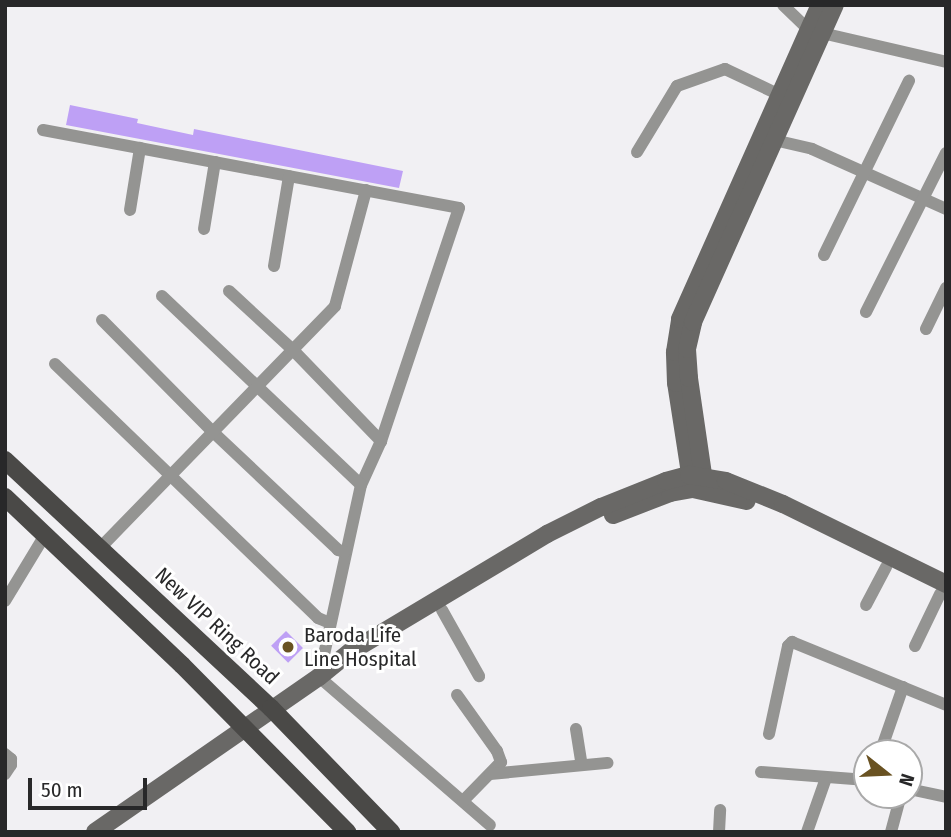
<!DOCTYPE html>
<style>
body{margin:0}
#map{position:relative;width:951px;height:837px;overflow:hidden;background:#f1f0f3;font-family:"Fira Sans Condensed",sans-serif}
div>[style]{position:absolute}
.building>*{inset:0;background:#bea0f5;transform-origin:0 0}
.street>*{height:12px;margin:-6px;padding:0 6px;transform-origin:6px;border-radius:6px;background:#949492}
.secondary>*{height:18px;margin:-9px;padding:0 9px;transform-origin:9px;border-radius:9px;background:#696866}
.primary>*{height:18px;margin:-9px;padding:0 9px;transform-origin:9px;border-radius:9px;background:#4a4947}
.dots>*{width:19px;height:19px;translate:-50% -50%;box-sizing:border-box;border:4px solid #fff;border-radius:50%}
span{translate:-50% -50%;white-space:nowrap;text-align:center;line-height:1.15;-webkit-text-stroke:6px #fff;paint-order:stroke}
.street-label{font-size:21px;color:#282829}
.poi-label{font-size:21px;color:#282829}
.left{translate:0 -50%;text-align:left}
.frame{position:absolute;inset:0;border:7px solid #282829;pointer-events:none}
.north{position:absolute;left:853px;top:739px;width:70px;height:70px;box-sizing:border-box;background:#fff;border:2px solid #a9a9a9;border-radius:50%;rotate:108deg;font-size:19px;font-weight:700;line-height:28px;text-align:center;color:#282829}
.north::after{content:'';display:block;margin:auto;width:24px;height:32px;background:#695222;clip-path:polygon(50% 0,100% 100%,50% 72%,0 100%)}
.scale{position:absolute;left:28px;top:778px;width:119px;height:32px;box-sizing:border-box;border:4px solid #282829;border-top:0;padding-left:9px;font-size:21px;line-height:24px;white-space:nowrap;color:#282829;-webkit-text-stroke:5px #fff;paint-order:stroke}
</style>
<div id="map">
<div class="building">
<i style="clip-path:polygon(70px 105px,138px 119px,137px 123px,193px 135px,194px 129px,403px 171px,399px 188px,66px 125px)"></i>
<i style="left:286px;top:631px;width:24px;height:21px;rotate:45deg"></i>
</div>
<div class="street">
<i style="left:783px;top:5px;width:36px;rotate:44deg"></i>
<i style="left:809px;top:30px;width:141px;rotate:13.1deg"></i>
<i style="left:43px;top:130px;width:423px;rotate:10.6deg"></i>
<i style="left:459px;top:208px;width:246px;rotate:108.5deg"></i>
<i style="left:381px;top:441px;width:48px;rotate:114.4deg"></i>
<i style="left:361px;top:485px;width:197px;rotate:102.3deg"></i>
<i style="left:319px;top:677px;width:226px;rotate:40.9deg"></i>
<i style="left:774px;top:140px;width:39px;rotate:13deg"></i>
<i style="left:812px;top:149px;width:147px;rotate:24.1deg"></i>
<i style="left:637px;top:152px;width:77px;rotate:-58.8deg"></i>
<i style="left:677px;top:86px;width:51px;rotate:-19.5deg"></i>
<i style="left:725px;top:69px;width:61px;rotate:25.3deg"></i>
<i style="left:130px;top:210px;width:63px;rotate:-80.8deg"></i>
<i style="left:204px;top:229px;width:68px;rotate:-80.7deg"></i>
<i style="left:824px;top:255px;width:194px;rotate:-64deg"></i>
<i style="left:274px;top:266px;width:91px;rotate:-80.5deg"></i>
<i style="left:229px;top:291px;width:87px;rotate:42.7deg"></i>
<i style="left:293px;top:350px;width:127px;rotate:46deg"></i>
<i style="left:162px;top:296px;width:274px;rotate:43.5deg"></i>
<i style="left:866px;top:312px;width:178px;rotate:-63.3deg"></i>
<i style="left:102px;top:320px;width:158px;rotate:45.3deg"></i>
<i style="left:213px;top:432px;width:172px;rotate:43.3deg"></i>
<i style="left:338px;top:550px;width:7px;rotate:16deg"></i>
<i style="left:926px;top:329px;width:46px;rotate:-64deg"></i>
<i style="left:55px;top:364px;width:366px;rotate:44deg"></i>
<i style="left:318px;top:618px;width:13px;rotate:23deg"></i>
<i style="left:100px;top:548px;width:337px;rotate:-45.8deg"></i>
<i style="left:335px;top:306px;width:120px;rotate:-75deg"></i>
<i style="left:5px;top:601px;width:77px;rotate:-58.8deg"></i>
<i style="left:866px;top:605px;width:43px;rotate:-62.2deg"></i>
<i style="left:442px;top:610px;width:76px;rotate:60.7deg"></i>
<i style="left:915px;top:646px;width:58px;rotate:-64.3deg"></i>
<i style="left:457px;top:695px;width:69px;rotate:54.5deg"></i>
<i style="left:497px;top:751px;width:12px;rotate:70deg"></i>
<i style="left:501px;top:762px;width:54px;rotate:134.3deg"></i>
<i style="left:576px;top:729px;width:36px;rotate:81deg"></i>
<i style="left:769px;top:734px;width:90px;rotate:-77.8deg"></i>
<i style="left:788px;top:646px;width:6px;rotate:-45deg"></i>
<i style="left:792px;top:642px;width:166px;rotate:22.2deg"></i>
<i style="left:880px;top:753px;width:70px;rotate:-70.8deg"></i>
<i style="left:5px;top:754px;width:8px;rotate:40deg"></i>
<i style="left:11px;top:759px;width:6px;rotate:90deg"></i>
<i style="left:11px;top:765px;width:11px;rotate:124deg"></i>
<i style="left:761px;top:772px;width:106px;rotate:4.3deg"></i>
<i style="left:490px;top:774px;width:118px;rotate:-5.4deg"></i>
<i style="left:909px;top:789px;width:38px;rotate:12deg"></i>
<i style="left:719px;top:832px;width:22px;rotate:-87deg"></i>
<i style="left:807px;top:832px;width:57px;rotate:-70.6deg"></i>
<i style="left:891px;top:832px;width:38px;rotate:-75deg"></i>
</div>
<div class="secondary">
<i style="left:692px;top:486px;width:104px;rotate:-98.8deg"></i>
<i style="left:676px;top:383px;width:31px;rotate:-92deg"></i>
<i style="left:675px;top:352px;width:33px;rotate:-81deg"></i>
<i style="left:680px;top:319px;width:344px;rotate:-66deg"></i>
<i style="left:705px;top:488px;width:111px;rotate:-98.3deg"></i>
<i style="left:689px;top:378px;width:29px;rotate:-94deg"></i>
<i style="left:687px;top:349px;width:28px;rotate:-77deg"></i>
<i style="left:693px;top:322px;width:347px;rotate:-65.9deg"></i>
<i style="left:613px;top:515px;width:61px;rotate:-21.1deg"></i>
<i style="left:670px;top:493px;width:23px;rotate:-10deg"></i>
<i style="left:693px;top:489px;width:55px;rotate:12.5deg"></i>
<i style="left:95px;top:832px;width:272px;rotate:-34.7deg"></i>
<i style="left:319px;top:677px;width:40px;rotate:-39deg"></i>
<i style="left:350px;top:652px;width:230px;rotate:-30.9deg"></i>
<i style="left:547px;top:534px;width:60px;rotate:-26.6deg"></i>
<i style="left:601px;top:507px;width:70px;rotate:-21.8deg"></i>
<i style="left:666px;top:481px;width:24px;rotate:-15deg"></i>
<i style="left:689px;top:475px;width:37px;rotate:9deg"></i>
<i style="left:726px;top:481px;width:61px;rotate:22deg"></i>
<i style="left:783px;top:504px;width:182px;rotate:26.1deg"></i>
</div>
<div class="primary">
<i style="left:5px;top:460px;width:364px;rotate:43deg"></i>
<i style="left:271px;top:708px;width:173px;rotate:45.9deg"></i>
<i style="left:5px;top:497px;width:244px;rotate:43.5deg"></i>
<i style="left:182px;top:665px;width:235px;rotate:45.3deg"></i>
</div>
<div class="dots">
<i style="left:288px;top:647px;background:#695222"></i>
</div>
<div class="street-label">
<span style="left:217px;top:626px;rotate:43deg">New VIP Ring Road</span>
</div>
<div class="poi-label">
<span class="left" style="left:304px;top:647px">Baroda Life<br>Line Hospital</span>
</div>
<div class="frame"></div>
<div class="north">N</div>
<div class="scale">50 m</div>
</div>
